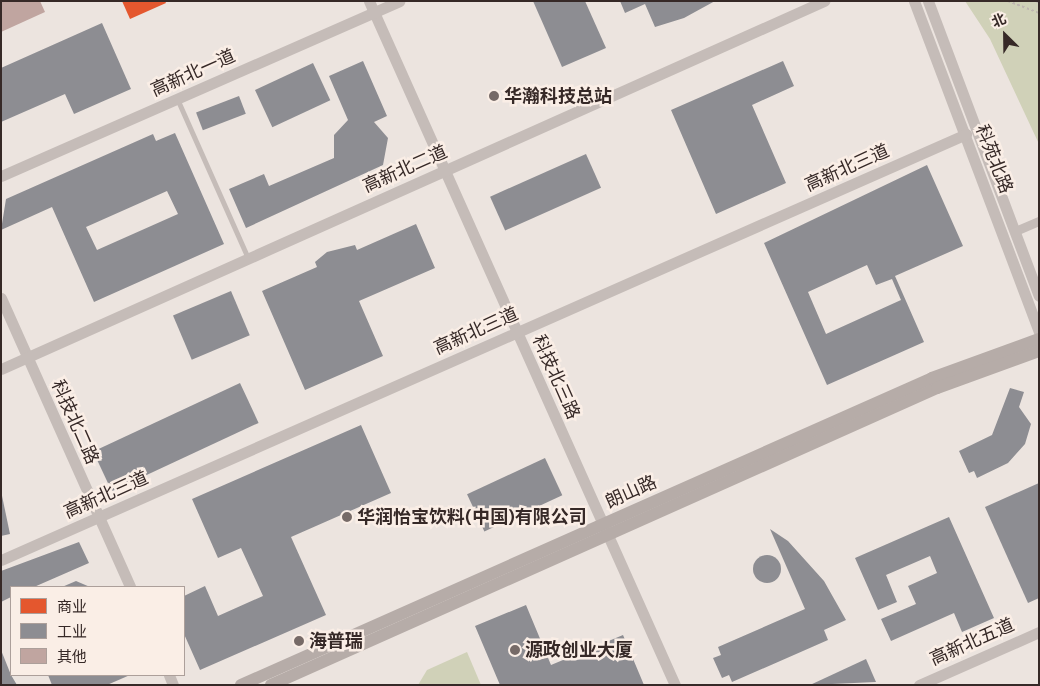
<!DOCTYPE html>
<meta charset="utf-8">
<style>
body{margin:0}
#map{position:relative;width:1040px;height:686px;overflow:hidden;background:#ece4df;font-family:Figtree,"Noto Sans SC",sans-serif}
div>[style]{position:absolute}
.green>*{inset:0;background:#d0d1b8}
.shops>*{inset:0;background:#e4572e}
.industry>*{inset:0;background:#8d8d92;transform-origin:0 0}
.round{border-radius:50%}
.building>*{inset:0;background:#c0a5a0}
.path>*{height:2px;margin-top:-1px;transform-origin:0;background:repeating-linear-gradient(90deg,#beb5b0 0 2.5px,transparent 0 5px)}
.service>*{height:4.5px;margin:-2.25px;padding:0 2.25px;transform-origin:2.25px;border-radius:2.25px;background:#c5bcb8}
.minor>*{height:9px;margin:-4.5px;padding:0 4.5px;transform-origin:4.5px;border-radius:4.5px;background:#c5bcb8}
.tertiary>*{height:11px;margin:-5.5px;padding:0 5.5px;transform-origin:5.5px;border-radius:5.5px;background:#c5bcb8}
.secondary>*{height:12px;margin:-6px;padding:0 6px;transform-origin:6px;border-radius:6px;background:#b6aca8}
.dots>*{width:14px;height:14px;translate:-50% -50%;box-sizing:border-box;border:2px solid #faeee6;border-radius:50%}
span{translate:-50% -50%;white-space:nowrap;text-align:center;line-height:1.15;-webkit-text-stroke:5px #faeee6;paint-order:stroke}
.street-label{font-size:18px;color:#362927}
.poi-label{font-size:18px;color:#362927;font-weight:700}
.left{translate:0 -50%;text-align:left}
.frame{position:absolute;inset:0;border:2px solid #362927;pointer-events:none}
.legend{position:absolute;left:10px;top:586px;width:175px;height:90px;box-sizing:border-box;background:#faeee6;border:1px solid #ac9f9a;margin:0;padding:6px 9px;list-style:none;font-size:15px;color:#362927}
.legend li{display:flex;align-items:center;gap:10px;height:25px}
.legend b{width:25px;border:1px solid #ac9f9a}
.north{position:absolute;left:980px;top:10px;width:50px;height:50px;-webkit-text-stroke:4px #faeee6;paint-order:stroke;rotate:337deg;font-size:14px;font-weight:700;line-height:20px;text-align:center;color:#362927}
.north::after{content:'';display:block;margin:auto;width:18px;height:22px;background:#362927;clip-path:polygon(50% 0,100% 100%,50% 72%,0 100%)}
</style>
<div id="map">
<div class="green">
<i style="clip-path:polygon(965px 1px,1039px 1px,1039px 144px,990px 39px)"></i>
<i style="clip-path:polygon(467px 652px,481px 685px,418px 685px,427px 670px)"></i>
</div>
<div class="shops">
<i style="clip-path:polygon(122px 1px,165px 1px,166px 3px,130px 19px)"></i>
</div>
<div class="industry">
<i style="clip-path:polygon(533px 1px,585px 1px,606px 48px,562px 67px)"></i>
<i style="clip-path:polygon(620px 1px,715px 1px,684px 18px,655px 27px,645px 4px,625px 13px)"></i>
<i style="clip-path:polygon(102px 23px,131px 89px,74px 114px,65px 94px,1px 122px,1px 68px)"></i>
<i style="clip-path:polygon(363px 61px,387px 116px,374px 122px,388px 138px,383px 165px,246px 228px,229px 189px,264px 174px,269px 186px,334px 158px,334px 135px,348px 120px,329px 76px)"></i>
<i style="clip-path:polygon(783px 61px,794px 86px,752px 105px,786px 183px,716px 214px,671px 110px)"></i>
<i style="left:313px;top:63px;width:41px;height:64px;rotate:65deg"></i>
<i style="left:239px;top:96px;width:19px;height:46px;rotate:69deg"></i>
<i style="clip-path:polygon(evenodd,175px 133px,224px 244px,94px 302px,52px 207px,1px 230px,6px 199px,153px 134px,156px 141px,175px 133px,167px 191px,178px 214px,97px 250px,86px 227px,167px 191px)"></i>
<i style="left:586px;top:154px;width:37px;height:105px;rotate:66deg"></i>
<i style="clip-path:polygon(evenodd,927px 165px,963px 246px,895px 276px,924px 342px,827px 385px,764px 243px,927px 165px,867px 265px,876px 285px,892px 279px,901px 300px,826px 334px,808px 292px,867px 265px)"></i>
<i style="clip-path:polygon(416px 224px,435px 268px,359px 301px,383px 356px,305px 390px,262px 291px,317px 267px,315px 262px,327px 252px,355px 245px,357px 250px)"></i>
<i style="left:231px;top:291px;width:48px;height:63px;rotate:67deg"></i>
<i style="left:240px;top:383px;width:44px;height:162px;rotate:65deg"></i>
<i style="clip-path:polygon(1010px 388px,1024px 392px,1019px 407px,1031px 424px,1025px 444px,1008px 463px,977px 478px,974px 471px,969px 473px,959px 451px,992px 435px)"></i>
<i style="clip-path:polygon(361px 425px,391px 493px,291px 537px,326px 615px,200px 670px,184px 634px,184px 596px,205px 586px,218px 616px,263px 596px,241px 548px,218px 558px,192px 499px)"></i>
<i style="left:545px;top:458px;width:41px;height:86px;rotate:65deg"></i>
<i style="clip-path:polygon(1039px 483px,1039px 598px,1028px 603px,985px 507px)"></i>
<i style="clip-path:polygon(1px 491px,10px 534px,1px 536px)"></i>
<i style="clip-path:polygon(949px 517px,994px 618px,962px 632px,954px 613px,891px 641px,881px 619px,916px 604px,908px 586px,937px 573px,930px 556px,886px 575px,897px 602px,878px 610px,855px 558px)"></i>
<i style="clip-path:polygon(770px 529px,788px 541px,824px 581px,846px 620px,824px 630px,828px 640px,732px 682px,729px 675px,722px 678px,713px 658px,721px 655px,718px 647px,805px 609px)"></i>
<i style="clip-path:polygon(79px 542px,89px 563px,34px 587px,11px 587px,11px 597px,1px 602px,1px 571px)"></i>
<i class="round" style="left:753px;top:555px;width:28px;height:28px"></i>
<i style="clip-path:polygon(76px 581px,90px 587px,62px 587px)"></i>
<i style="clip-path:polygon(526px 605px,551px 665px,623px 635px,644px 685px,500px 685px,475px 626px)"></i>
<i style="clip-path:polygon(1px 650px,11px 675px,17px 685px,1px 685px)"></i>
<i style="clip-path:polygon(866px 659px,876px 682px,810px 685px)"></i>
<i style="clip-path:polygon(48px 675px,130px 675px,107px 685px,52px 685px)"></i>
</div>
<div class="building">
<i style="clip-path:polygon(1px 1px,40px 1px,45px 12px,1px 32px)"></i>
</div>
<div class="path">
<i style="left:1008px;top:1px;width:33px;rotate:21deg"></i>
<i style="left:1037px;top:1px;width:5px;rotate:68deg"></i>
</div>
<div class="service">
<i style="left:178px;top:100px;width:172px;rotate:66deg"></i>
</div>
<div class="minor">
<i style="left:1015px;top:231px;width:26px;rotate:-23deg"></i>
</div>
<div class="tertiary">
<i style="left:369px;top:1px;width:749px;rotate:65.9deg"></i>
<i style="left:914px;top:1px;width:353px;rotate:69.3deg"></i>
<i style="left:928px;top:1px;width:315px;rotate:69.4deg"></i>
<i style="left:1px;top:176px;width:435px;rotate:-23.7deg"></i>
<i style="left:1px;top:298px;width:316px;rotate:65.9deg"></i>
<i style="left:1px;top:369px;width:902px;rotate:-24.09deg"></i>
<i style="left:1px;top:560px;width:1055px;rotate:-23.82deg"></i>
<i style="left:169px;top:675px;width:11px;rotate:68deg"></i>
<i style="left:919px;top:685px;width:131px;rotate:-23.8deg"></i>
</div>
<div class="secondary">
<i style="left:241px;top:685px;width:756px;rotate:-23.95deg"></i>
<i style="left:932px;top:378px;width:114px;rotate:-20deg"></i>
<i style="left:271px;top:685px;width:729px;rotate:-24.03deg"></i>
<i style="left:937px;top:388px;width:109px;rotate:-19.9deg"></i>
</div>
<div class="dots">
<i style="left:494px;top:96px;background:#766a67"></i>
<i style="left:347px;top:517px;background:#766a67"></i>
<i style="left:299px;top:641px;background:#766a67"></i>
<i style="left:515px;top:650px;background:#766a67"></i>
</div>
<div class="street-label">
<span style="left:193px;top:73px;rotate:-24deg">高新北一道</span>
<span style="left:994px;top:159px;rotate:69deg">科苑北路</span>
<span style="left:847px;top:168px;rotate:-24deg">高新北三道</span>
<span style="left:405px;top:169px;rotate:-24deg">高新北二道</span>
<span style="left:476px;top:331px;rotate:-24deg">高新北三道</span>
<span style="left:556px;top:377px;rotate:66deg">科技北三路</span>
<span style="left:75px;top:422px;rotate:66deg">科技北二路</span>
<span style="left:631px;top:492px;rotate:-24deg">朗山路</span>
<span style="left:106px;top:495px;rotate:-24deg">高新北三道</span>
<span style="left:972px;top:642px;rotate:-24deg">高新北五道</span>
</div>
<div class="poi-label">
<span class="left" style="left:504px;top:96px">华瀚科技总站</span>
<span class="left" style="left:357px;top:517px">华润怡宝饮料(中国)有限公司</span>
<span class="left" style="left:309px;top:641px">海普瑞</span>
<span class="left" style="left:525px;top:650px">源政创业大厦</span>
</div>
<div class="frame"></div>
<ul class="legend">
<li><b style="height:14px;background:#e4572e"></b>商业</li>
<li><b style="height:14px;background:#8d8d92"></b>工业</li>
<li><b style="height:14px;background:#c0a5a0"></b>其他</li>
</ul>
<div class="north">北</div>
</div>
